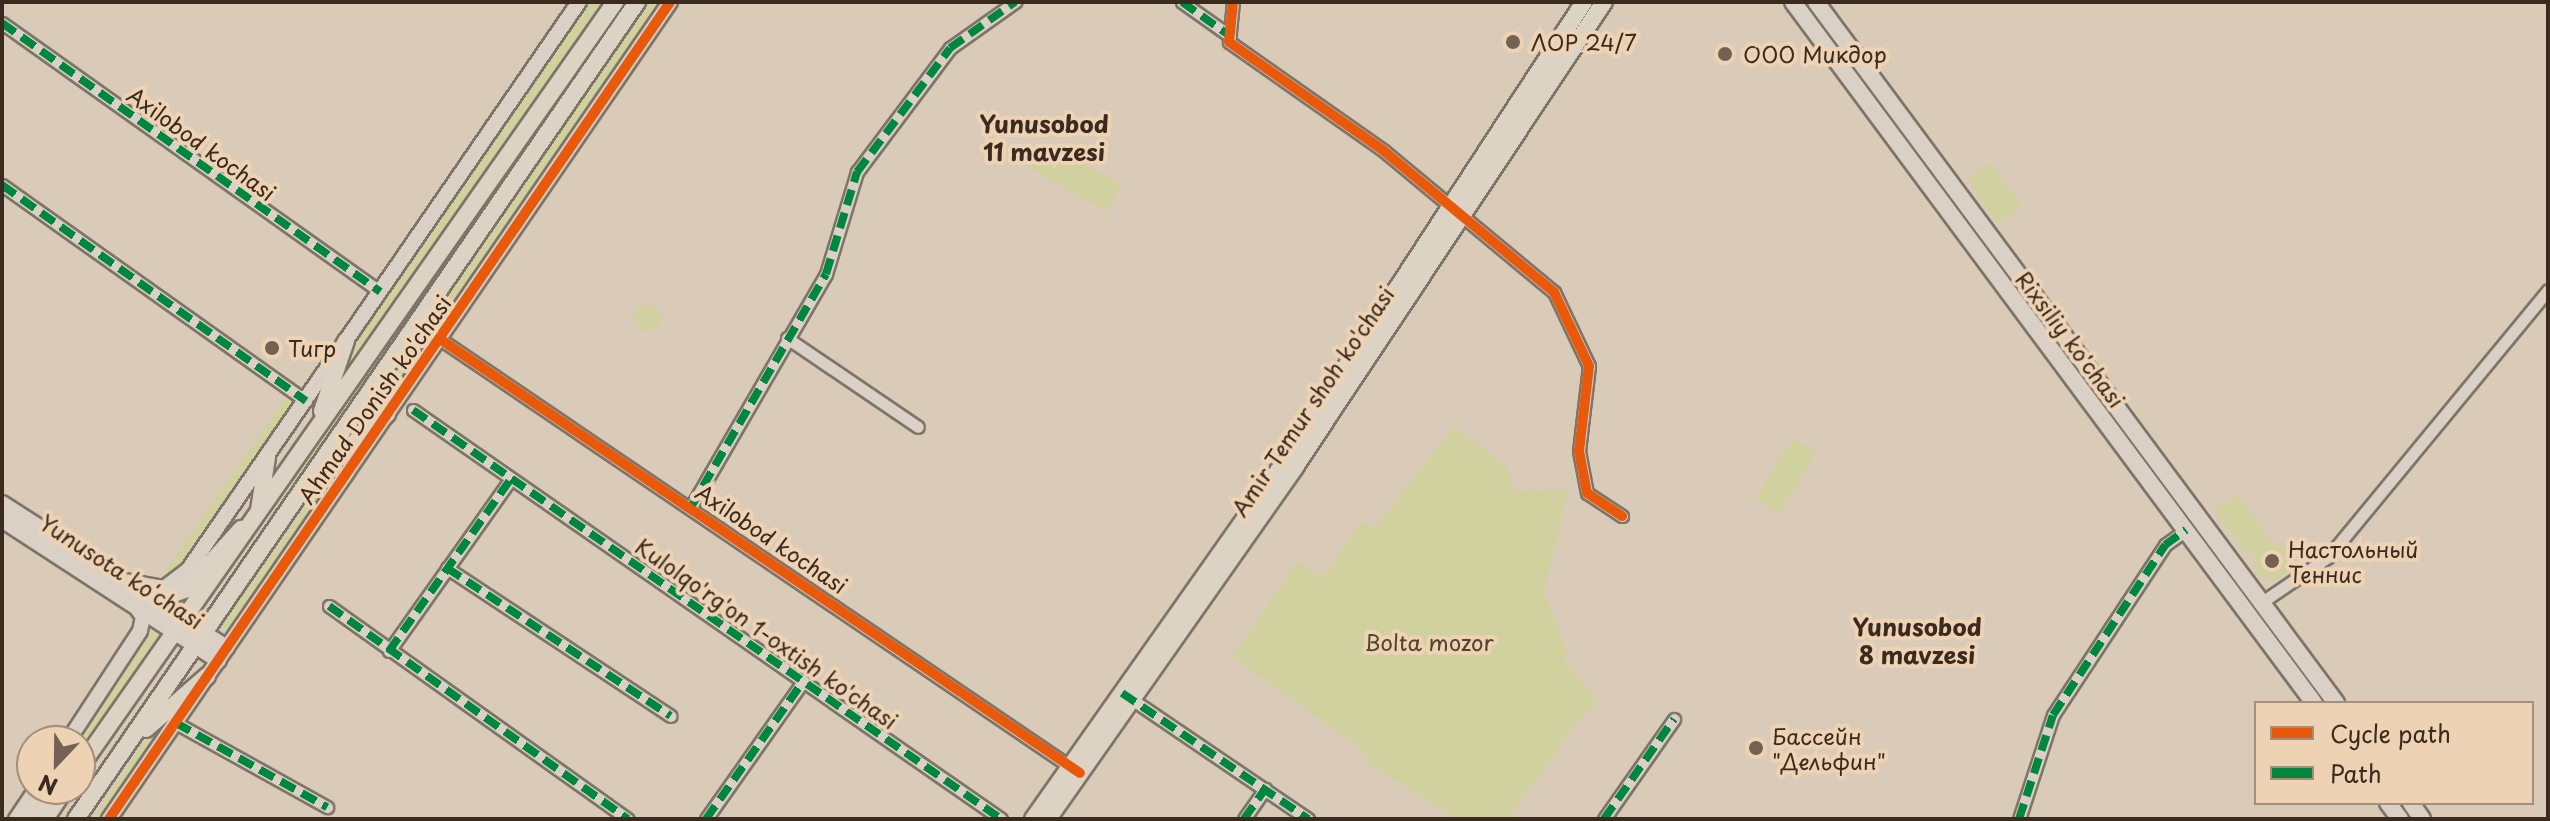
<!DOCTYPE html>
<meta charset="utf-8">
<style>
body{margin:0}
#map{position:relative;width:2550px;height:821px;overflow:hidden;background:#dacbb8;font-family:"Playpen Sans",sans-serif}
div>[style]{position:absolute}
.green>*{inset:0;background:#d0d19e;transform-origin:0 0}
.round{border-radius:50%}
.roads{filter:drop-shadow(2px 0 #7e7468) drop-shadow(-2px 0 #7e7468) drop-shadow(0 2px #7e7468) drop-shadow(0 -2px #7e7468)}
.minor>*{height:11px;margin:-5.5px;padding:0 5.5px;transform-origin:5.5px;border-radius:5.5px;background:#dad0c5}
.tertiary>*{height:14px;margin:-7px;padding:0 7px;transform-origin:7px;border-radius:7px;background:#dad0c5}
.secondary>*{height:16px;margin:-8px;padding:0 8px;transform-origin:8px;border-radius:8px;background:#dad0c5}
.primary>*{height:16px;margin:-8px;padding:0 8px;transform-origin:8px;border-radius:8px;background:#ddd3c4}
.quiet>*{height:8px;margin-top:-4px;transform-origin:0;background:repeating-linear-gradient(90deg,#00873e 0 16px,transparent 0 24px)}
.cycleway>*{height:10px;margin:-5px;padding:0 5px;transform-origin:5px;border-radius:5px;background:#e8590c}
.dots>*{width:22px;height:22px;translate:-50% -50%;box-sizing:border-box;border:4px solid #edd3b4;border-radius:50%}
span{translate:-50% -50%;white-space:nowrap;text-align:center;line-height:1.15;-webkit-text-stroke:8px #edd3b4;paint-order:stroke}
.poi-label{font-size:22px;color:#3b2a1e}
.left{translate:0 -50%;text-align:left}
.street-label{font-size:22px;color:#3b2a1e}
.park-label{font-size:22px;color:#50442e}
.neighbourhood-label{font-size:24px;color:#3b2a1e;font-weight:700}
.frame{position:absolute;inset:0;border:4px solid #3b2a1e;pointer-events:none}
.legend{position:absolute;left:2254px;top:701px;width:280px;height:104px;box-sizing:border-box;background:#edd3b4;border:2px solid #a68f78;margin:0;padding:10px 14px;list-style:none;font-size:24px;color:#3b2a1e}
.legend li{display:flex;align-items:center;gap:16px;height:40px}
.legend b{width:40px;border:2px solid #a68f78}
.north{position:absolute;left:16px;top:725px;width:80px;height:80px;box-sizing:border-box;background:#edd3b4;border:2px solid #a68f78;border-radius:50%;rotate:202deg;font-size:22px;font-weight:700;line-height:32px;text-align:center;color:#3b2a1e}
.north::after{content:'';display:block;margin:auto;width:28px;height:36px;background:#736254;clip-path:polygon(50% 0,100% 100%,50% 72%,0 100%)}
</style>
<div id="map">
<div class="green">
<i style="clip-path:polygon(585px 2px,604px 2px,335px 391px,357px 334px)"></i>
<i style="clip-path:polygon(623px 2px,628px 2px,207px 615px,320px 438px)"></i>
<i style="clip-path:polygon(643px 2px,665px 2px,389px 402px,348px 438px)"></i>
<i style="clip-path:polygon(1040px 142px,1121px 184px,1106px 211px,1056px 183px,1069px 159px,1055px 183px,1026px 166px)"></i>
<i style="left:1991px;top:163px;width:54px;height:29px;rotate:55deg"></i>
<i class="round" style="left:635px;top:305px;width:26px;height:26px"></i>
<i style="clip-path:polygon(287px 396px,296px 402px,179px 575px,158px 581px)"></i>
<i style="clip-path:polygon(1454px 426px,1507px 467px,1514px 491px,1569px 489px,1544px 591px,1568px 655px,1562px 657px,1598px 703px,1583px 714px,1508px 819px,1455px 819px,1366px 761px,1367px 754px,1338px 732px,1232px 657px,1298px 561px,1322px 578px,1363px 521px,1375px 528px)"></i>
<i style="left:1793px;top:438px;width:28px;height:71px;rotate:32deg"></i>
<i style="clip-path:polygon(359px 444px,231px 633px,220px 625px,331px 473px)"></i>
<i style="left:2237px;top:495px;width:57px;height:27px;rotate:54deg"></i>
<i class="round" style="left:2254px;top:543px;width:36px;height:36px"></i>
<i style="clip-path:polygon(153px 631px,159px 634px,80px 751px,77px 741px)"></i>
<i style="clip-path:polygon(183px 702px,105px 819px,93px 819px,150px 733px)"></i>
</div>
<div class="roads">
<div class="minor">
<i style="left:1182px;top:2px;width:59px;rotate:35.3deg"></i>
<i style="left:1233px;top:2px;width:40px;rotate:95.7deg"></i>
<i style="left:1229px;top:42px;width:189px;rotate:35.1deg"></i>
<i style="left:1384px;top:151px;width:221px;rotate:39.7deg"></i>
<i style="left:1554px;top:292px;width:82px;rotate:64.7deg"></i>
<i style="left:1589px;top:366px;width:86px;rotate:96.7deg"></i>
<i style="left:1579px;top:451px;width:43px;rotate:79.2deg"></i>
<i style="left:1587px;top:493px;width:42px;rotate:33.3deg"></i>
<i style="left:2px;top:23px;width:464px;rotate:35.4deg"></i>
<i style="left:2px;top:185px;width:373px;rotate:35.4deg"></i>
<i style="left:787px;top:338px;width:158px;rotate:34.2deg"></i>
<i style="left:440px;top:339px;width:767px;rotate:34.17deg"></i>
<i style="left:413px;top:410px;width:716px;rotate:34.82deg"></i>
<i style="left:691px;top:507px;width:269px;rotate:-59.9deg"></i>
<i style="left:826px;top:274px;width:107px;rotate:-73.1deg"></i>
<i style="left:857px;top:172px;width:155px;rotate:-53.1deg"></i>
<i style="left:950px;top:48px;width:80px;rotate:-35.3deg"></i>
<i style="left:447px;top:568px;width:268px;rotate:33.5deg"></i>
<i style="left:2262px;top:602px;width:80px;rotate:-34.3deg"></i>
<i style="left:2328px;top:557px;width:346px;rotate:-50.5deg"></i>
<i style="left:329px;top:606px;width:367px;rotate:35.5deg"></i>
<i style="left:389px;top:651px;width:211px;rotate:-54.7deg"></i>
<i style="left:1127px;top:696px;width:219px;rotate:34.2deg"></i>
<i style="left:176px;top:723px;width:173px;rotate:29.1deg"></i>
<i style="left:706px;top:819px;width:166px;rotate:-54.8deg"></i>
<i style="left:1244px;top:819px;width:37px;rotate:-55deg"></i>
<i style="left:1604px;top:819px;width:122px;rotate:-55deg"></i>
<i style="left:2019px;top:819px;width:109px;rotate:-71.9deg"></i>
<i style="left:2053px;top:715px;width:204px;rotate:-56.6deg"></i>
<i style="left:2165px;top:545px;width:26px;rotate:-36deg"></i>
</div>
<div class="tertiary">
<i style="left:124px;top:581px;width:41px;rotate:9.9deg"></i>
<i style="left:164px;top:588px;width:30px;rotate:-37deg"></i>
<i style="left:188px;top:570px;width:690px;rotate:-55.46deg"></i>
<i style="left:68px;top:741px;width:131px;rotate:-56.8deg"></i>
<i style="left:140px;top:631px;width:14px;rotate:-78deg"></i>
<i style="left:143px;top:617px;width:12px;rotate:-125deg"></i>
<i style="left:16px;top:819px;width:36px;rotate:-56deg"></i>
<i style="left:109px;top:819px;width:991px;rotate:-55.52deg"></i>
</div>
<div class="secondary">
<i style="left:1793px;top:2px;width:873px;rotate:53.38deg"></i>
<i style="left:1816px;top:2px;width:873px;rotate:53.43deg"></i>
<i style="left:2px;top:504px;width:266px;rotate:32.7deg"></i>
<i style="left:2px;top:519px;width:258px;rotate:33.1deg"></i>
<i style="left:2388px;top:803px;width:20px;rotate:53deg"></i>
<i style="left:2411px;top:803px;width:19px;rotate:55deg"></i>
</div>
<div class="primary">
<i style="left:322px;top:411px;width:74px;rotate:-71.1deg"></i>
<i style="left:326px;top:467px;width:81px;rotate:-41deg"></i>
<i style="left:259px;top:510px;width:53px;rotate:-81.3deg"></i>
<i style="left:140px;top:593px;width:28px;rotate:6deg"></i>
<i style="left:168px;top:596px;width:20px;rotate:-20deg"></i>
<i style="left:187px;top:589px;width:81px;rotate:-48deg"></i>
<i style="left:146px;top:729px;width:81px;rotate:-41deg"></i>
<i style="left:80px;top:767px;width:934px;rotate:-55.03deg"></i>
<i style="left:21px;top:819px;width:50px;rotate:-36.9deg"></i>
<i style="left:45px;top:819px;width:30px;rotate:-56deg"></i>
<i style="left:76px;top:819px;width:991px;rotate:-55.52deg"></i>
<i style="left:1033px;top:819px;width:418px;rotate:-54.8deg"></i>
<i style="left:1274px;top:477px;width:567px;rotate:-56.87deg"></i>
<i style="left:1048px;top:819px;width:430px;rotate:-54.9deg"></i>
<i style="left:1295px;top:467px;width:558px;rotate:-56.4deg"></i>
</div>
</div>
<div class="quiet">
<i style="left:1182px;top:2px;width:59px;rotate:35.3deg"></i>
<i style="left:2px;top:23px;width:464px;rotate:35.4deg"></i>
<i style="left:2px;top:185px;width:373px;rotate:35.4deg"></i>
<i style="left:413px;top:410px;width:716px;rotate:34.82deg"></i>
<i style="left:691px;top:507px;width:269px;rotate:-59.9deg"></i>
<i style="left:826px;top:274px;width:107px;rotate:-73.1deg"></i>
<i style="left:857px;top:172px;width:155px;rotate:-53.1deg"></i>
<i style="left:950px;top:48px;width:80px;rotate:-35.3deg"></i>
<i style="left:447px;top:568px;width:268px;rotate:33.5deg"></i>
<i style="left:329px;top:606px;width:367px;rotate:35.5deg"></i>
<i style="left:389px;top:651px;width:211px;rotate:-54.7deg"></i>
<i style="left:1122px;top:693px;width:225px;rotate:34.1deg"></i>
<i style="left:176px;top:723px;width:173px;rotate:29.1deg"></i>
<i style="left:706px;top:819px;width:166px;rotate:-54.8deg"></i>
<i style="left:1244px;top:819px;width:37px;rotate:-55deg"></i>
<i style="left:1604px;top:819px;width:122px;rotate:-55deg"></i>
<i style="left:2019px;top:819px;width:109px;rotate:-71.9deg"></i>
<i style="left:2053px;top:715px;width:204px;rotate:-56.6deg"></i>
<i style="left:2165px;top:545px;width:26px;rotate:-36deg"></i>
</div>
<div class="cycleway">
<i style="left:1233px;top:2px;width:40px;rotate:95.7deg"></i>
<i style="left:1229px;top:42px;width:189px;rotate:35.1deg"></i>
<i style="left:1384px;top:151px;width:221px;rotate:39.7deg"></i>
<i style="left:1554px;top:292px;width:82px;rotate:64.7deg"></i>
<i style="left:1589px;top:366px;width:86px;rotate:96.7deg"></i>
<i style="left:1579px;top:451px;width:43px;rotate:79.2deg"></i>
<i style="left:1587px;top:493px;width:42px;rotate:33.3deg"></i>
<i style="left:440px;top:339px;width:773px;rotate:34.14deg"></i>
<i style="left:109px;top:819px;width:991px;rotate:-55.52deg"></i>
</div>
<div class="dots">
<i style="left:1513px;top:42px;background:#736254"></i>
<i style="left:1725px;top:54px;background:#736254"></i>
<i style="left:272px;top:348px;background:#736254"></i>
<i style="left:2272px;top:561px;background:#736254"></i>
<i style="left:1756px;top:748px;background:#736254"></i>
</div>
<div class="poi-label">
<span class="left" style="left:1531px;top:42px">ЛОР 24/7</span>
<span class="left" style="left:1743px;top:54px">ООО Микдор</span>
<span class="left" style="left:288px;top:348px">Тигр</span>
<span class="left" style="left:2288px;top:561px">Настольный<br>Теннис</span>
<span class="left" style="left:1772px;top:748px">Бассейн<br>"Дельфин"</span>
</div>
<div class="street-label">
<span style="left:202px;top:143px;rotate:36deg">Axilobod kochasi</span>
<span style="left:2071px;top:339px;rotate:53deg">Rixsiliy ko'chasi</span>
<span style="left:374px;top:399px;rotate:-55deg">Ahmad Donish ko'chasi</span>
<span style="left:1312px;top:401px;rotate:-56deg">Amir Temur shoh ko'chasi</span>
<span style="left:772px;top:538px;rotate:34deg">Axilobod kochasi</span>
<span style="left:122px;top:571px;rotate:33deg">Yunusota koʻchasi</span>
<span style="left:767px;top:633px;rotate:35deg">Kulolqo'rg'on 1-oxtish ko'chasi</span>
</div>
<div class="park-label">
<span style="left:1429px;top:642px">Bolta mozor</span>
</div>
<div class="neighbourhood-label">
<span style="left:1044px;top:138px">Yunusobod<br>11 mavzesi</span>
<span style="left:1917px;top:641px">Yunusobod<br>8 mavzesi</span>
</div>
<div class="frame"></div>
<ul class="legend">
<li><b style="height:10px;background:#e8590c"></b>Cycle path</li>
<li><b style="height:10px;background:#00873e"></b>Path</li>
</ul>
<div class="north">N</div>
</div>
